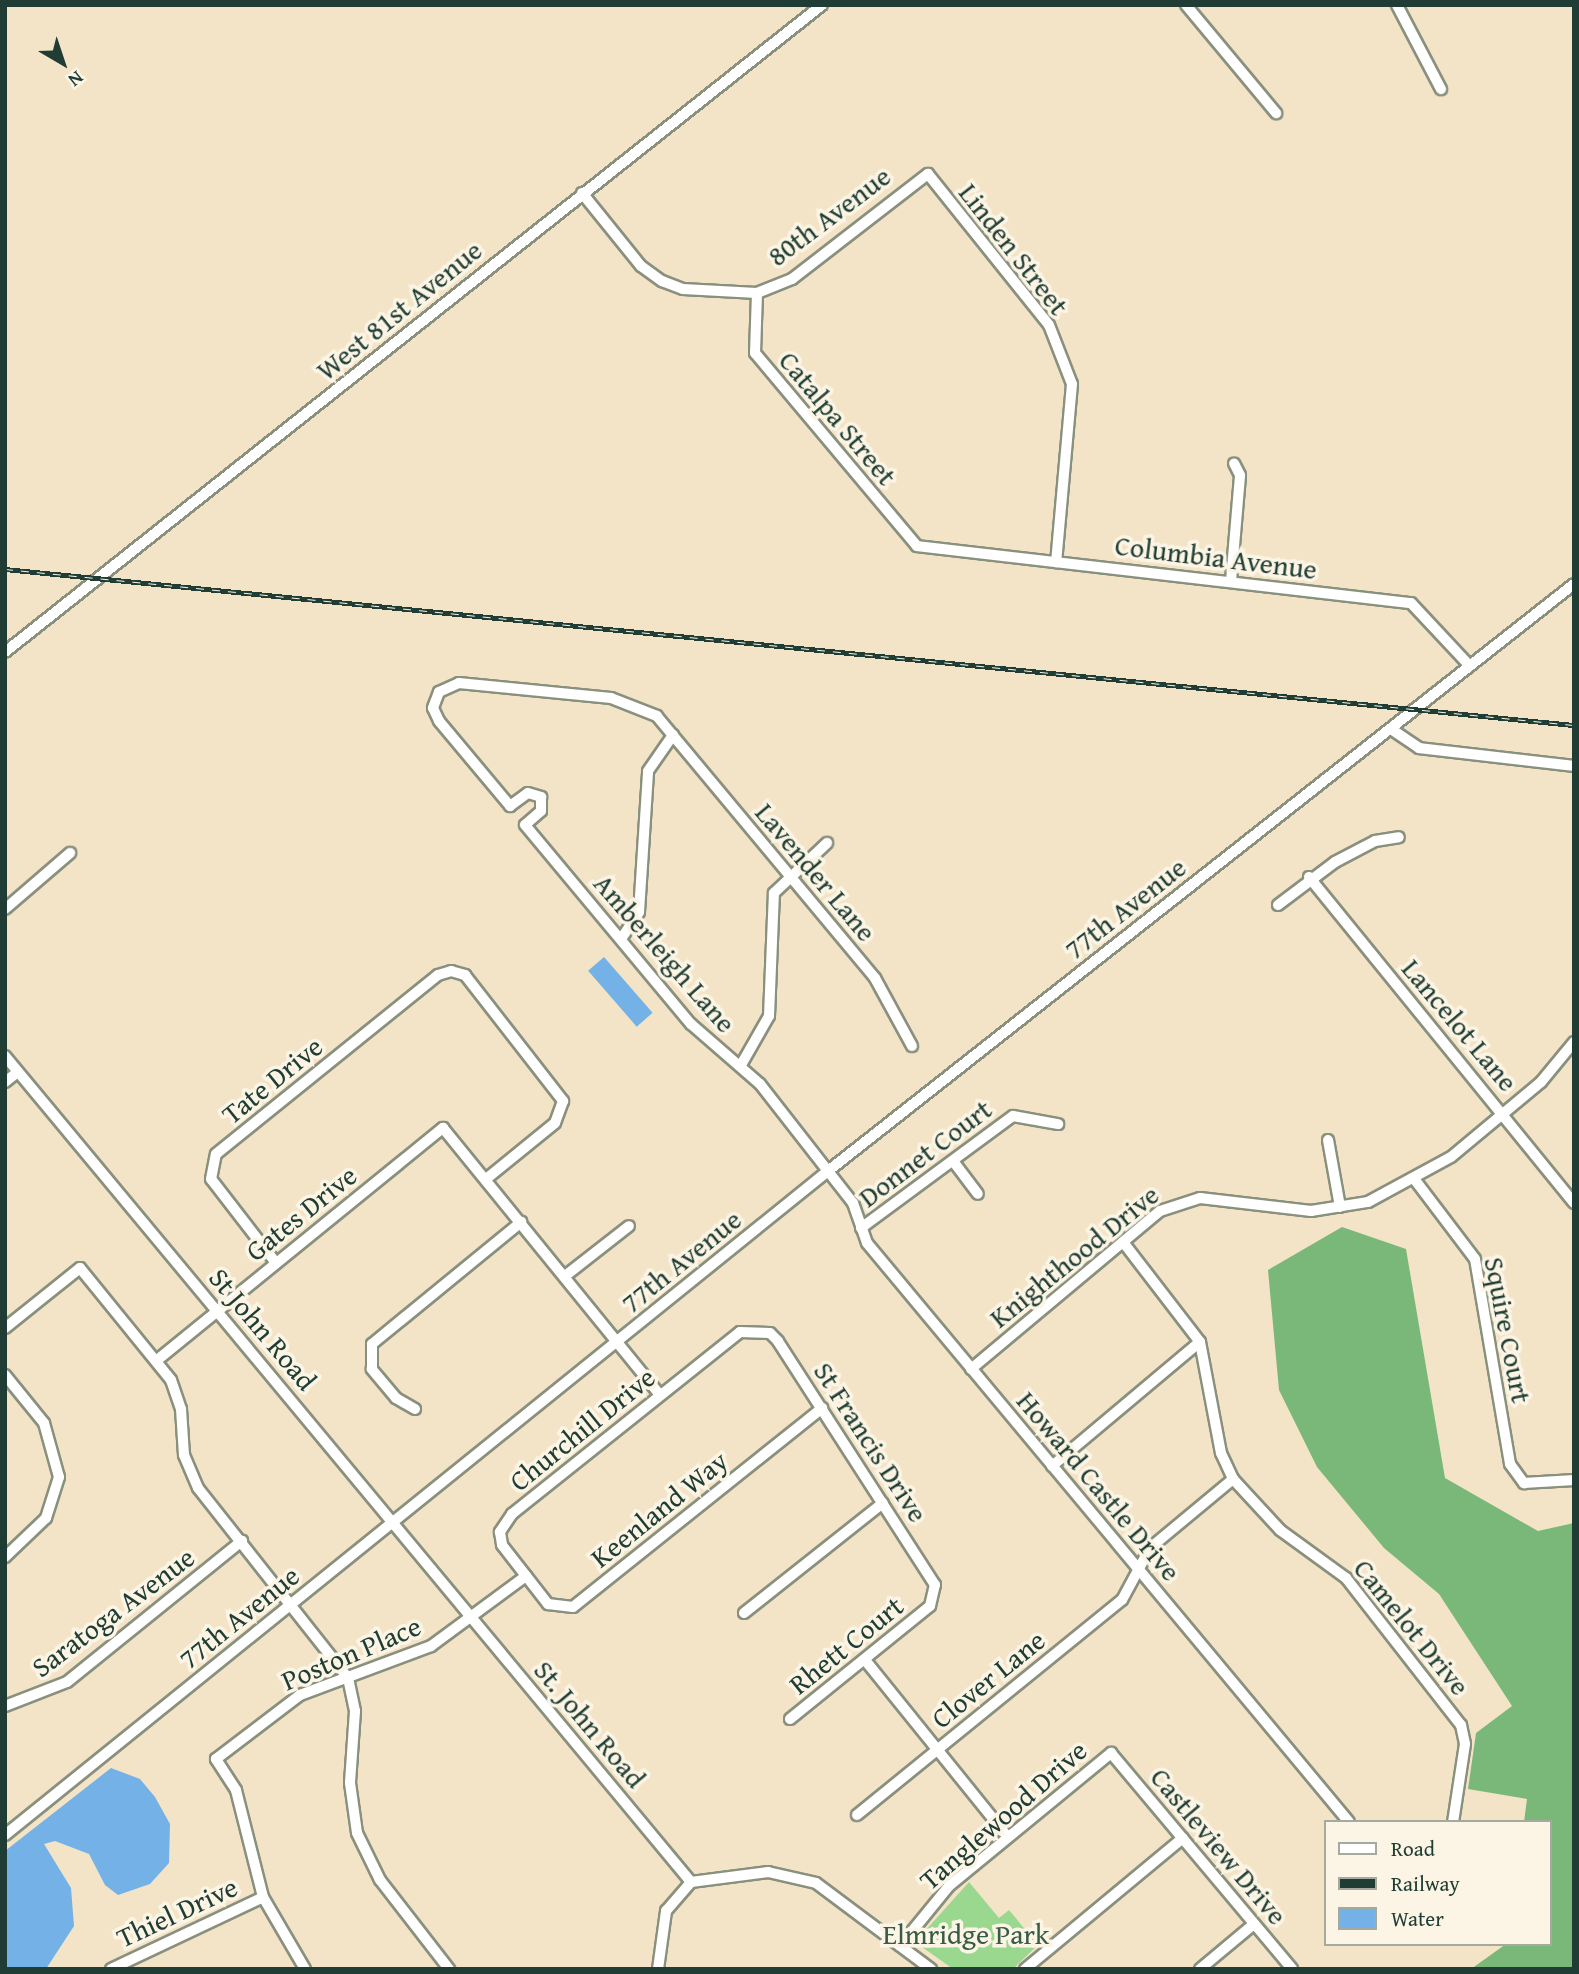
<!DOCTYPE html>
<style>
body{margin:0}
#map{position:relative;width:1579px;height:1974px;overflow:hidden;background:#f3e4c7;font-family:"Gentium Book Plus",serif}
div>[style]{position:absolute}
.green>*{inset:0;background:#99d88e}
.forest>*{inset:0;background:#7ab879}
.water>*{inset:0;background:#74b1e6;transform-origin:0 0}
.roads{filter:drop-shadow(2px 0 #89907e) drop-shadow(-2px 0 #89907e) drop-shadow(0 2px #89907e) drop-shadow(0 -2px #89907e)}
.minor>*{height:10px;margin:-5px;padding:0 5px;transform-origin:5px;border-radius:5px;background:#fff}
.rail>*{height:5px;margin-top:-2.5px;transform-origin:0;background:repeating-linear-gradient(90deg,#fcf5e5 0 8px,#1f3d34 0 16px);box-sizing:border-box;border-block:2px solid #1f3d34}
span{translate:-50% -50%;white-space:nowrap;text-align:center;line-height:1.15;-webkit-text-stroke:7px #fcf5e5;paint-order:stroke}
.street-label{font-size:28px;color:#1f3d34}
.park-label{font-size:28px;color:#375c46}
.frame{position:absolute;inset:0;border:7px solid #1f3d34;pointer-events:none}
.legend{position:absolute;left:1324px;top:1820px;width:228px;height:126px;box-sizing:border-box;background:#fcf5e5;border:2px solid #a4ab9e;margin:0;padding:9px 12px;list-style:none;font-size:21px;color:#1f3d34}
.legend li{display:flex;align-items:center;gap:14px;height:35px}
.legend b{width:35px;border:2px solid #a4ab9e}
.north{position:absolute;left:28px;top:28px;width:70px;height:70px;-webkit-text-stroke:5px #fcf5e5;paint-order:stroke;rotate:141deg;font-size:19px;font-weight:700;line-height:28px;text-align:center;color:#1f3d34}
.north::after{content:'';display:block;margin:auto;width:24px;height:32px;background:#1f3d34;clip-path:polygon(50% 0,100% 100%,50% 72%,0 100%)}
</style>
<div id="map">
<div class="green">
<i style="clip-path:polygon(969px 1882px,999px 1918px,1009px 1910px,1038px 1945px,1013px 1969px,953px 1969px,915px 1942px)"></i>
</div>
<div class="forest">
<i style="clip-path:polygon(1342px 1227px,1406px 1249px,1445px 1478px,1538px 1531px,1574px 1523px,1574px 1969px,1471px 1969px,1506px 1944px,1549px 1944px,1549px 1822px,1524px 1822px,1527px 1799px,1468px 1789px,1476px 1733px,1512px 1706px,1439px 1594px,1384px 1548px,1317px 1467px,1279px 1390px,1268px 1270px)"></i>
</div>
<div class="water">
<i style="left:604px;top:957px;width:74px;height:21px;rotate:49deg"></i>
<i style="clip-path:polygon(111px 1768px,140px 1779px,155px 1797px,170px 1824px,169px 1863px,150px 1884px,118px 1895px,105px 1885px,89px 1854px,55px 1841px,44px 1844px,71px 1888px,74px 1926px,46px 1969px,5px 1969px,5px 1851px)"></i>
</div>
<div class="roads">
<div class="minor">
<i style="left:1186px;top:5px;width:141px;rotate:50.2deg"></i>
<i style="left:1397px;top:5px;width:95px;rotate:62.4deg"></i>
<i style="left:582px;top:193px;width:94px;rotate:51.1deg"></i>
<i style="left:641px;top:266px;width:26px;rotate:36deg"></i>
<i style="left:662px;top:281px;width:22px;rotate:21deg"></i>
<i style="left:683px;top:289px;width:74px;rotate:3.1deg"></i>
<i style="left:757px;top:293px;width:38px;rotate:-22deg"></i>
<i style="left:792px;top:279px;width:172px;rotate:-37.7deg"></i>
<i style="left:928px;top:174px;width:193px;rotate:51.3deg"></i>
<i style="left:1049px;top:325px;width:63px;rotate:68.7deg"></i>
<i style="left:1072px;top:384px;width:179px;rotate:95.1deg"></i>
<i style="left:757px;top:293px;width:60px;rotate:91.9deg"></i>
<i style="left:755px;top:353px;width:252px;rotate:50deg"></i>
<i style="left:917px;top:546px;width:497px;rotate:6.6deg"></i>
<i style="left:1411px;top:603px;width:86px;rotate:46.9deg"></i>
<i style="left:1231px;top:581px;width:106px;rotate:-85.1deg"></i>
<i style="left:1240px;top:475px;width:13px;rotate:-117deg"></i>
<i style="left:5px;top:652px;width:1042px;rotate:-38.38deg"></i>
<i style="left:1391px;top:729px;width:34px;rotate:34deg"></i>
<i style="left:1419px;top:748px;width:156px;rotate:6.6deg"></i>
<i style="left:1309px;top:877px;width:420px;rotate:50.9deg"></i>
<i style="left:1278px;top:905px;width:71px;rotate:-37deg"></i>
<i style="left:1335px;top:862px;width:45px;rotate:-27.7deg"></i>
<i style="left:1375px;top:841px;width:24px;rotate:-9deg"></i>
<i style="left:5px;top:909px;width:86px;rotate:-40.7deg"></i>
<i style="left:621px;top:939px;width:32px;rotate:-56deg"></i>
<i style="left:639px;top:912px;width:141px;rotate:-86.3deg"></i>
<i style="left:648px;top:771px;width:44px;rotate:-55.2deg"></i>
<i style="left:912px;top:1046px;width:77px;rotate:-118.6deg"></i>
<i style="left:875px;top:978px;width:341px;rotate:-129.8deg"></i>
<i style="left:657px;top:716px;width:49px;rotate:-158.6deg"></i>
<i style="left:611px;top:698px;width:153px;rotate:-174.4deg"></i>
<i style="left:459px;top:683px;width:22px;rotate:156deg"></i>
<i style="left:439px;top:692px;width:17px;rotate:111deg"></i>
<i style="left:433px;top:708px;width:14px;rotate:65deg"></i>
<i style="left:439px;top:721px;width:111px;rotate:50.1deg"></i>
<i style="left:510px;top:806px;width:22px;rotate:-36deg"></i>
<i style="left:528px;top:793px;width:14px;rotate:17deg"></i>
<i style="left:541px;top:797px;width:14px;rotate:90deg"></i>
<i style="left:541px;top:811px;width:21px;rotate:139deg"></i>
<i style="left:525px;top:825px;width:259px;rotate:50.2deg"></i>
<i style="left:691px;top:1024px;width:91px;rotate:41deg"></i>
<i style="left:760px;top:1084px;width:151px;rotate:52deg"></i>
<i style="left:853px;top:1203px;width:42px;rotate:70.7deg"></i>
<i style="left:867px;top:1243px;width:753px;rotate:50.22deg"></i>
<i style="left:5px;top:1056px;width:1074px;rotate:50.29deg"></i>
<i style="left:741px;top:1065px;width:56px;rotate:-60.3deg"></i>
<i style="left:769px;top:1016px;width:123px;rotate:-87.7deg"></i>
<i style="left:774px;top:893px;width:73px;rotate:-43.3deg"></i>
<i style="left:5px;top:1082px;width:16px;rotate:-38deg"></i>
<i style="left:1328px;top:1140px;width:68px;rotate:79.8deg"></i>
<i style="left:953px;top:1161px;width:41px;rotate:52.9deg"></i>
<i style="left:1415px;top:1180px;width:99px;rotate:52.8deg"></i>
<i style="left:1475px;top:1259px;width:208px;rotate:80.3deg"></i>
<i style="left:1510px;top:1464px;width:24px;rotate:54deg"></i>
<i style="left:1524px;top:1483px;width:50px;rotate:-3.4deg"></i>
<i style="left:861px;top:1228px;width:189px;rotate:-36.4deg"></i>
<i style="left:1013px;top:1116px;width:46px;rotate:10.1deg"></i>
<i style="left:1123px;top:1242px;width:126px;rotate:52.4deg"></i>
<i style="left:1200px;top:1342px;width:113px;rotate:79.3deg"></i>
<i style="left:1221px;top:1453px;width:29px;rotate:65deg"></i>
<i style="left:1233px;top:1479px;width:69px;rotate:47.3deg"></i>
<i style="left:1280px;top:1530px;width:82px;rotate:36deg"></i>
<i style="left:1346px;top:1578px;width:187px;rotate:52deg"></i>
<i style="left:1461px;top:1725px;width:19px;rotate:78deg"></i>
<i style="left:1465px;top:1744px;width:79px;rotate:98.7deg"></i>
<i style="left:276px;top:1263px;width:106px;rotate:-127.7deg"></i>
<i style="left:211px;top:1179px;width:25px;rotate:-79deg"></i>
<i style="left:216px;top:1154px;width:285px;rotate:-38.9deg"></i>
<i style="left:438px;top:975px;width:14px;rotate:-17deg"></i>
<i style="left:451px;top:971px;width:15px;rotate:16deg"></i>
<i style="left:465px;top:975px;width:160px;rotate:52.1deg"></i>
<i style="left:563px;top:1101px;width:23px;rotate:110deg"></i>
<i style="left:555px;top:1123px;width:89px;rotate:140.9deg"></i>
<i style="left:565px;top:1276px;width:81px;rotate:-38deg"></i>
<i style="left:5px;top:1328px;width:96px;rotate:-38.7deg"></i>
<i style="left:80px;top:1268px;width:144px;rotate:50.9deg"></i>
<i style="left:171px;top:1380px;width:31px;rotate:71deg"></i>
<i style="left:181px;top:1409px;width:46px;rotate:86.3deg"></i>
<i style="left:184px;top:1455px;width:36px;rotate:67deg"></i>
<i style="left:198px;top:1488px;width:242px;rotate:51.7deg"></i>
<i style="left:348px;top:1678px;width:34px;rotate:78deg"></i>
<i style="left:355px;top:1711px;width:72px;rotate:94deg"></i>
<i style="left:350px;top:1783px;width:50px;rotate:82deg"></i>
<i style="left:357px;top:1833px;width:52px;rotate:63.9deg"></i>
<i style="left:380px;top:1880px;width:113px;rotate:52.2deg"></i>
<i style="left:156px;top:1361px;width:370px;rotate:-39.1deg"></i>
<i style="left:443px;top:1128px;width:344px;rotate:50.9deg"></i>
<i style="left:971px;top:1369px;width:246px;rotate:-39.9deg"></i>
<i style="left:1160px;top:1211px;width:42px;rotate:-18deg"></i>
<i style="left:1200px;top:1198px;width:112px;rotate:6.7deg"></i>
<i style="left:1311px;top:1211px;width:58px;rotate:-9deg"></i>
<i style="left:1368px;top:1202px;width:94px;rotate:-28.5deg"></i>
<i style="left:1451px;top:1157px;width:117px;rotate:-39.8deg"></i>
<i style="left:1541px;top:1082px;width:52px;rotate:-50.5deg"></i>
<i style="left:5px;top:1375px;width:62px;rotate:50.9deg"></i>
<i style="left:44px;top:1423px;width:56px;rotate:74.5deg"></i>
<i style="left:59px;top:1477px;width:43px;rotate:107.6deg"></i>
<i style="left:46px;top:1518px;width:57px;rotate:136.4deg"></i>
<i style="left:415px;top:1409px;width:22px;rotate:-150deg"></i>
<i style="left:396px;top:1398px;width:38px;rotate:-130deg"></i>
<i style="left:372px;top:1369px;width:25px;rotate:-90deg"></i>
<i style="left:372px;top:1344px;width:193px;rotate:-39.3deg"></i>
<i style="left:1052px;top:1466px;width:193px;rotate:-40deg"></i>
<i style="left:744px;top:1613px;width:177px;rotate:-38.4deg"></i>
<i style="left:865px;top:1660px;width:226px;rotate:51.1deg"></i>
<i style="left:5px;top:1706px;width:66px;rotate:-21.2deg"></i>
<i style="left:67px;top:1682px;width:225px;rotate:-38.9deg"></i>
<i style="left:790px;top:1719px;width:180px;rotate:-38.9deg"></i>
<i style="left:930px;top:1606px;width:22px;rotate:-77deg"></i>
<i style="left:935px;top:1585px;width:290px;rotate:-122.8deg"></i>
<i style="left:778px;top:1341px;width:11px;rotate:-135deg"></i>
<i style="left:770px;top:1333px;width:30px;rotate:-178deg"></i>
<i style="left:740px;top:1332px;width:292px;rotate:141.4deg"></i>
<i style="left:512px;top:1514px;width:22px;rotate:124deg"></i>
<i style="left:500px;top:1532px;width:13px;rotate:81deg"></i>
<i style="left:502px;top:1545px;width:75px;rotate:52.1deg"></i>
<i style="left:548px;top:1604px;width:25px;rotate:7deg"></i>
<i style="left:573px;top:1607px;width:319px;rotate:-38.6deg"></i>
<i style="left:857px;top:1815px;width:341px;rotate:-39.1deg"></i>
<i style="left:1122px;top:1600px;width:59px;rotate:-61.7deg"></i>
<i style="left:1150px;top:1548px;width:108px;rotate:-39.7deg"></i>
<i style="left:5px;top:1835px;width:1057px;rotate:-38.9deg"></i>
<i style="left:828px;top:1171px;width:949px;rotate:-38.2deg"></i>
<i style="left:691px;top:1882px;width:78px;rotate:-7.4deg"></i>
<i style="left:768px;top:1872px;width:49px;rotate:12.9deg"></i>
<i style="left:816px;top:1883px;width:144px;rotate:36.8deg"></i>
<i style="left:900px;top:1946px;width:77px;rotate:-50.8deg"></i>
<i style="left:949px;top:1886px;width:210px;rotate:-39.4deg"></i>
<i style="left:1111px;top:1753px;width:282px;rotate:50deg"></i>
<i style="left:111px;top:1969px;width:168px;rotate:-25.3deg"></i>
<i style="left:305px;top:1969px;width:83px;rotate:-120.3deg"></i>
<i style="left:263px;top:1897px;width:110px;rotate:-104.2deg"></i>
<i style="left:236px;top:1790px;width:37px;rotate:-123deg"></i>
<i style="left:216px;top:1759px;width:106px;rotate:-37.3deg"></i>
<i style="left:300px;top:1695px;width:140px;rotate:-20.5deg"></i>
<i style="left:431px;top:1646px;width:118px;rotate:-36.4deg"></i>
<i style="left:658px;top:1969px;width:59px;rotate:-82.1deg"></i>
<i style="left:666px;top:1911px;width:38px;rotate:-49deg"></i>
<i style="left:1025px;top:1969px;width:205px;rotate:-39.7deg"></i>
<i style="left:1200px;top:1969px;width:70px;rotate:-39.8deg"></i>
</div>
</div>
<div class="rail">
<i style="left:5px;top:569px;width:1577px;rotate:5.68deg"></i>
</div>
<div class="street-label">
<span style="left:829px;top:216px;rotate:-37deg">80th Avenue</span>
<span style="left:1014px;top:249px;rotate:52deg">Linden Street</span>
<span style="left:399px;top:310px;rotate:-39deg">West 81st Avenue</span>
<span style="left:838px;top:418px;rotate:50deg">Catalpa Street</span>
<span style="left:1216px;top:557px;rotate:7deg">Columbia Avenue</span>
<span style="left:816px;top:872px;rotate:50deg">Lavender Lane</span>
<span style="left:1125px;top:908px;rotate:-38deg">77th Avenue</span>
<span style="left:665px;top:953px;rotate:49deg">Amberleigh Lane</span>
<span style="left:1460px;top:1025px;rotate:50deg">Lancelot Lane</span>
<span style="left:272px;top:1080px;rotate:-39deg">Tate Drive</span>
<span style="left:925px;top:1153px;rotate:-37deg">Donnet Court</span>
<span style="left:301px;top:1213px;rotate:-39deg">Gates Drive</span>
<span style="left:1074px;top:1256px;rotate:-39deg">Knighthood Drive</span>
<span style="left:681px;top:1261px;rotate:-39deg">77th Avenue</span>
<span style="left:263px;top:1329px;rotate:50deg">St John Road</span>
<span style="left:1508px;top:1330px;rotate:79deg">Squire Court</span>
<span style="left:582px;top:1429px;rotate:-39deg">Churchill Drive</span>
<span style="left:871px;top:1442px;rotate:57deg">St Francis Drive</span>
<span style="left:1099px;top:1486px;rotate:50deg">Howard Castle Drive</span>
<span style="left:659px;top:1509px;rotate:-39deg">Keenland Way</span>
<span style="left:113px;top:1612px;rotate:-37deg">Saratoga Avenue</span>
<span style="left:239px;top:1617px;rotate:-39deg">77th Avenue</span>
<span style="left:1412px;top:1627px;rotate:51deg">Camelot Drive</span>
<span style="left:846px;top:1645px;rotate:-39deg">Rhett Court</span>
<span style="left:351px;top:1653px;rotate:-23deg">Poston Place</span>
<span style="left:988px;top:1679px;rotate:-39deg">Clover Lane</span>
<span style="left:590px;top:1724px;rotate:50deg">St. John Road</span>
<span style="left:1003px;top:1815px;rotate:-41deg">Tanglewood Drive</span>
<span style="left:1219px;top:1846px;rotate:50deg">Castleview Drive</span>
<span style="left:177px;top:1912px;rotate:-25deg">Thiel Drive</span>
</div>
<div class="park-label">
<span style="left:966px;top:1934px">Elmridge Park</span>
</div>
<div class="frame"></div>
<ul class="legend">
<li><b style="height:9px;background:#fff"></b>Road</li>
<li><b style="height:9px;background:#1f3d34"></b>Railway</li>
<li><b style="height:19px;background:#74b1e6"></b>Water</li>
</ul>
<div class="north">N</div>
</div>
